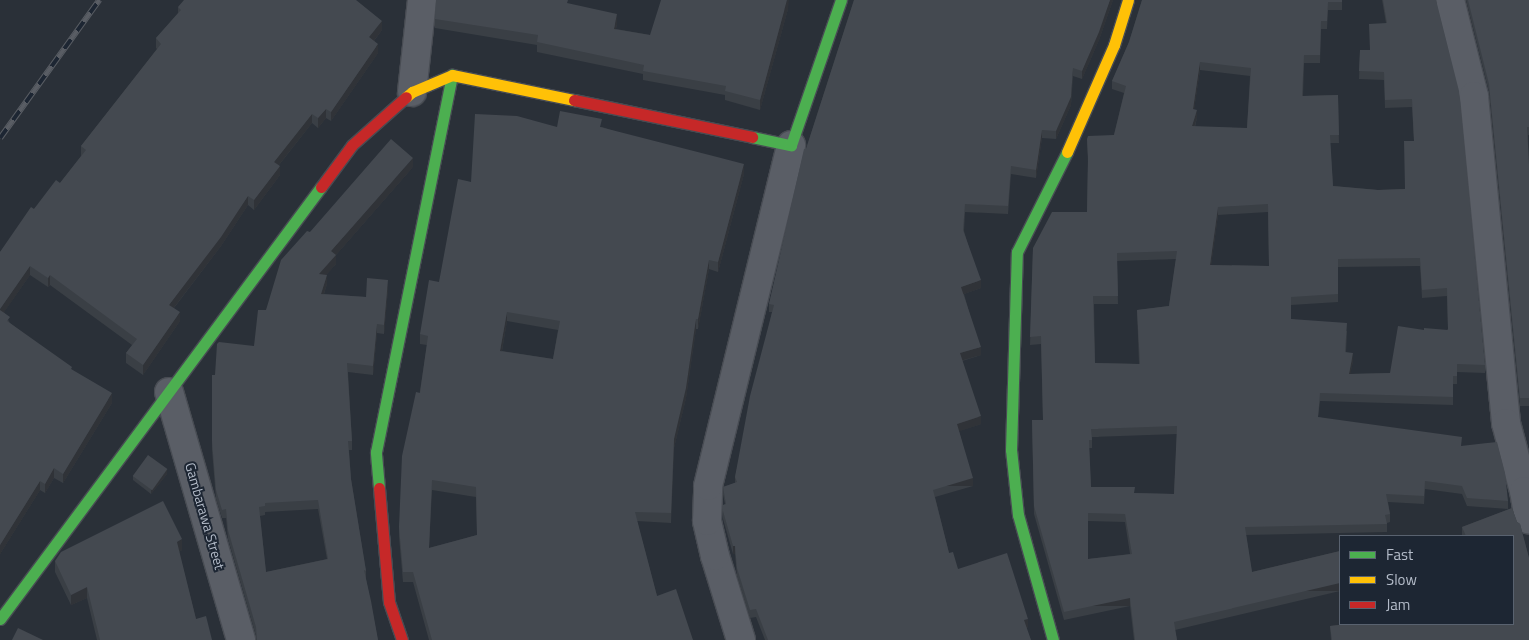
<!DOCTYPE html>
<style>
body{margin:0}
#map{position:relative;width:1529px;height:640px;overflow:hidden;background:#2a3038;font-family:"Titillium Web",sans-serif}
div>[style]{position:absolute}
.roads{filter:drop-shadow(1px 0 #484c53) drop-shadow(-1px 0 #484c53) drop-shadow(0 1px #484c53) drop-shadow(0 -1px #484c53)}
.street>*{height:28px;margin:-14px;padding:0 14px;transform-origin:14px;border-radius:14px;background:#5a5e66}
.fast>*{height:11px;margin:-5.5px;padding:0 5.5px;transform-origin:5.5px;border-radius:5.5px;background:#4caf50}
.slow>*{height:11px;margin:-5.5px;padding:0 5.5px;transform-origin:5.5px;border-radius:5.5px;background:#ffc107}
.jam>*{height:11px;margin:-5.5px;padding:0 5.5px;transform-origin:5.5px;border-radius:5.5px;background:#c62828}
.rail>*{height:5.5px;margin-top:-2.75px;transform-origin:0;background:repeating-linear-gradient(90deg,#1d2633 0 11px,#595d64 0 22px);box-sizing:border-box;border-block:1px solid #595d64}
.wall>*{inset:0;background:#3a3f45}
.shaded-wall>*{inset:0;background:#303338;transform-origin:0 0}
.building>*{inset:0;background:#444950;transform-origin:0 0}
span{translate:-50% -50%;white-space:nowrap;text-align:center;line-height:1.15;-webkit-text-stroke:4px #1d2633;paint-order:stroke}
.street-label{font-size:14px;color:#b4bcc9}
.legend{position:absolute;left:1339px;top:535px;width:175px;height:90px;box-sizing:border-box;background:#1d2633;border:1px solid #59626f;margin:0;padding:6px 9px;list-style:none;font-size:15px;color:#b4bcc9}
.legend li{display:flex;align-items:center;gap:10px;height:25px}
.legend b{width:25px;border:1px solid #59626f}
</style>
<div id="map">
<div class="roads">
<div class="street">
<i style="left:1450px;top:0;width:99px;rotate:76deg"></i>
<i style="left:1474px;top:96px;width:329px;rotate:84.4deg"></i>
<i style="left:1506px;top:423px;width:70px;rotate:75.2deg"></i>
<i style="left:1524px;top:491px;width:29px;rotate:80deg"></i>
<i style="left:412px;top:92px;width:93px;rotate:-83.8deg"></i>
<i style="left:169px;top:392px;width:258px;rotate:73.8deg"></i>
<i style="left:741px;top:640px;width:88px;rotate:-107.2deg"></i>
<i style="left:715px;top:556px;width:36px;rotate:-103deg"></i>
<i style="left:707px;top:521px;width:35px;rotate:-88deg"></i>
<i style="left:708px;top:486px;width:351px;rotate:-76.3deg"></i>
</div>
<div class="fast">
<i style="left:752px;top:137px;width:40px;rotate:12deg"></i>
<i style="left:791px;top:145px;width:153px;rotate:-71deg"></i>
<i style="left:379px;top:488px;width:36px;rotate:-95deg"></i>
<i style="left:376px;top:452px;width:385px;rotate:-78.6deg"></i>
<i style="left:0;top:619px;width:538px;rotate:-53.39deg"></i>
<i style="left:1053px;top:640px;width:130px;rotate:-105.6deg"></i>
<i style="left:1018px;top:515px;width:65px;rotate:-96.1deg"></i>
<i style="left:1011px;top:450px;width:198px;rotate:-88.3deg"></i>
<i style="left:1017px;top:252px;width:112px;rotate:-63.4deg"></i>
</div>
<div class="slow">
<i style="left:406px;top:97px;width:8px;rotate:-40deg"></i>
<i style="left:412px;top:92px;width:43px;rotate:-23deg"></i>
<i style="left:452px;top:75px;width:125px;rotate:11.6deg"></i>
<i style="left:1067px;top:152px;width:117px;rotate:-66.3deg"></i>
<i style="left:1114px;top:45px;width:47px;rotate:-72.7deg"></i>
</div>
<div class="jam">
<i style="left:574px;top:100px;width:182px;rotate:11.7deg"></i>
<i style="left:321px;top:187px;width:52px;rotate:-53.6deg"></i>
<i style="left:352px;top:145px;width:72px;rotate:-41.6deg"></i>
<i style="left:379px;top:488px;width:114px;rotate:85deg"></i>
<i style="left:389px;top:602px;width:40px;rotate:71.1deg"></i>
</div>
</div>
<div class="rail">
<i style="left:0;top:138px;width:170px;rotate:-54.3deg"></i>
</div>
<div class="wall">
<i style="clip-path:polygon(854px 0,1113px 0,1099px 40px,1082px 79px,1073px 76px,1071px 105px,1056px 139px,1042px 138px,1036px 178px,1011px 174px,1008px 214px,965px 212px,964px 231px,981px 288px,964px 294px,981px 355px,962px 361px,981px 424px,959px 431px,973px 486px,935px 497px,949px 553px,958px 569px,1028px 627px,1026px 628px,1031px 640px,765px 640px,756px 617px,750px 618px,737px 576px,735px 554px,733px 554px,723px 519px,723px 505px,725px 504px,723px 495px,723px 487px,735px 483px,735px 477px,772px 312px,769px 312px,769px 304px,806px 149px)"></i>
<i style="clip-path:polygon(evenodd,1142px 0,1342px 0,1342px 10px,1328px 10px,1327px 29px,1321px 29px,1320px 63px,1304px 63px,1303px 96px,1338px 95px,1339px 143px,1330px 143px,1333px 186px,1378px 190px,1405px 189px,1414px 141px,1412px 107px,1385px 108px,1384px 80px,1359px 79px,1360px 50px,1370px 50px,1386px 23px,1382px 0,1436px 0,1485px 365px,1485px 373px,1457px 372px,1457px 384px,1453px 384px,1453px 405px,1320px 401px,1318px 417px,1462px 446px,1508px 501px,1508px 509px,1467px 506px,1462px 494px,1425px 489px,1424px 504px,1388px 502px,1390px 514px,1390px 522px,1387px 523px,1387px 532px,1246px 535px,1252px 572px,1340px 551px,1340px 591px,1175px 630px,1177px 640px,1134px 640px,1130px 606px,1064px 620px,1034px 514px,1032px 420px,1043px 420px,1041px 344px,1030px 345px,1033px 248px,1087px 212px,1088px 163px,1087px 139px,1114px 135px,1124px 93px,1112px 89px,1112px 81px,1129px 42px,1142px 0,1200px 70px,1250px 76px,1247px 128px,1195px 127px,1197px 118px,1194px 109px,1200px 70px,1142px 0,1268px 212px,1269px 266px,1211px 265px,1218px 215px,1268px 212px,1142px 0,1176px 259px,1169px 306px,1137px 310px,1139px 364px,1095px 363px,1094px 304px,1118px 304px,1117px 261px,1176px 259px,1142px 0,1420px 266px,1422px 298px,1447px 296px,1448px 329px,1390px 373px,1350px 374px,1353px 361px,1346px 352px,1347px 331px,1291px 319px,1291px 305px,1338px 302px,1338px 267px,1420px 266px,1142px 0,1177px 434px,1174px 494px,1134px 493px,1091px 487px,1089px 448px,1092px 448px,1092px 437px,1177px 434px,1142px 0,1088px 521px,1125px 522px,1130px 554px,1088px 559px,1088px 521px)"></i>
<i style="clip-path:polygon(1466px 0,1529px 0,1529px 135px,1528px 135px,1529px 165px,1529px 406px,1520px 406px,1489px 92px)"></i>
<i style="clip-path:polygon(569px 4px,617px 24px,616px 29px,650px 35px,788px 9px,760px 110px,725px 100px,725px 95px,643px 80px,643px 74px,537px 52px,537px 45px,435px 28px,435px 19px)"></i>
<i style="clip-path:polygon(178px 7px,382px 30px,374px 41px,378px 53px,331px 121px,326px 118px,318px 128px,312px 123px,279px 165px,280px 175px,254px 210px,248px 205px,221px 246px,174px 308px,180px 321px,143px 375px,126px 363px,126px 353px,132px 345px,50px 285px,48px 287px,30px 275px,4px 312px,10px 323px,72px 370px,112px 403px,63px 483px,54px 478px,45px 493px,40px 490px,0 554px,0 252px,34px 209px,60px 183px,81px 156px,81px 146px,157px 49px,156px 48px,156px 38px,178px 13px)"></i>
<i style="clip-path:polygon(evenodd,557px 127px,602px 127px,744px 174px,718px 272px,709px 269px,698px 329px,696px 329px,686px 398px,674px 448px,671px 523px,637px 521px,657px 596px,693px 640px,429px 640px,413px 582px,403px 582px,399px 537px,399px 527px,427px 345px,420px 344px,420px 334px,439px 282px,471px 182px,557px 127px,507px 321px,558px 330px,553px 359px,502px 351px,507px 321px,557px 127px,432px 490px,476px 497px,477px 535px,429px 548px,432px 490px)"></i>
<i style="clip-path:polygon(evenodd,413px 167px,336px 255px,336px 264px,326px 275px,327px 284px,324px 294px,366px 297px,388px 289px,384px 334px,377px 333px,373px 375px,348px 372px,352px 441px,352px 450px,349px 450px,351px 479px,366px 571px,366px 579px,378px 640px,256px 640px,256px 636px,228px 539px,226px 518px,222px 518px,216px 499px,212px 450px,212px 375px,215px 375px,254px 346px,266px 310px,310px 232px,413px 167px,318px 509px,327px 559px,266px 572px,260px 516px,265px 515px,265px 512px,318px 509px)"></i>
<i style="clip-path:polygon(167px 474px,151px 494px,133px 480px,133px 476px)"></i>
<i style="clip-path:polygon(1512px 508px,1517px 522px,1520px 524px,1529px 558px,1529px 640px,1331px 640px,1330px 626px,1347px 624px,1513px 624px,1513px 536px,1463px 536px,1462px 535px,1462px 527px)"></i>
<i style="clip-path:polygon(182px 550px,179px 552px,196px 619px,212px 640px,97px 640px,87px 598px,71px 605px,55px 572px,55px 561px)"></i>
</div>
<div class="shaded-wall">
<i style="clip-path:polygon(787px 0,789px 0,788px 9px,760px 110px,760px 100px)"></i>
<i style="clip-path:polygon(1110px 0,1113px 0,1099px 40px,1082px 79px,1082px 71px)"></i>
<i style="clip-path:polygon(617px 14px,617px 24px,614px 38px,614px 29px)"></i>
<i style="clip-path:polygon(382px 21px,382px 30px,369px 47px,369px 37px)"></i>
<i style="clip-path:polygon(378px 44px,378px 53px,331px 121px,331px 112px)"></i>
<i style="clip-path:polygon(1200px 62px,1200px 70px,1193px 117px,1193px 109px)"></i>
<i style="clip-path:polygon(1073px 68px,1071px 105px,1056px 139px,1056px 131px)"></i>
<i style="clip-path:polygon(326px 109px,326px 118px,318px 128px,318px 118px)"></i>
<i style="clip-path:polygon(1197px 110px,1197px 118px,1192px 134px,1192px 126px)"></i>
<i style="clip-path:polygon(312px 114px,312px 123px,274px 171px,274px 162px)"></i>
<i style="clip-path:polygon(1042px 130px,1042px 138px,1036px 178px,1036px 170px)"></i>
<i style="clip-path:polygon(413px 158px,413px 167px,336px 255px,336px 264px,319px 283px,319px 274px,331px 251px)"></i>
<i style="clip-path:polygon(744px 164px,744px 174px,718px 272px,718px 262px)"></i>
<i style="clip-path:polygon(280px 166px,280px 175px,254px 210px,254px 200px)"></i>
<i style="clip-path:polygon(248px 196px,248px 205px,221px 246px,169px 314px,169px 305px)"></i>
<i style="clip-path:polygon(1218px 207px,1218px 215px,1210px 273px,1210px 265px)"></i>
<i style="clip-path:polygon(709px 260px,709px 269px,698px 329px,698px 319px)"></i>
<i style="clip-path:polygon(30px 266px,30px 275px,0 318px,0 309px)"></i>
<i style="clip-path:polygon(50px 275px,50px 285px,48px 287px,48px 278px)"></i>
<i style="clip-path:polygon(327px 275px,327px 284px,321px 302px,321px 294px)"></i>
<i style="clip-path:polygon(388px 280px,388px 289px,384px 334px,384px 325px)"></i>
<i style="clip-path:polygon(981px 280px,981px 288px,961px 295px,961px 287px)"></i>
<i style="clip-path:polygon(180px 312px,180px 321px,143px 375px,143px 365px)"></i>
<i style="clip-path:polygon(507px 312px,507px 321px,500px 361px,500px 351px)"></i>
<i style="clip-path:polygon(696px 319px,696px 329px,686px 398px,674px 448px,671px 523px,674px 439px)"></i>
<i style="clip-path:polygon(377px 324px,377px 333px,373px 375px,373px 366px)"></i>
<i style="clip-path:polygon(981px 347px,981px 355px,960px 361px,960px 353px)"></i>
<i style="clip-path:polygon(1353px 353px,1353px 361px,1349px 382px,1349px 374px)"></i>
<i style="clip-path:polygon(112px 393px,112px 403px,63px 483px,63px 474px)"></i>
<i style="clip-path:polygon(981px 416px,981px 424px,957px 432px,957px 424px)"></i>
<i style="clip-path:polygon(54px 468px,54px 478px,45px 493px,45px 484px)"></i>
<i style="clip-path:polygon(167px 469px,167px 474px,151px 494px,151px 490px)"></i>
<i style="left:973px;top:478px;width:8px;height:42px;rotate:90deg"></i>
<i style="clip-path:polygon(40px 481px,40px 490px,0 554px,0 545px)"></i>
<i style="clip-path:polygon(182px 539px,182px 550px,177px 553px,177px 542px)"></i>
<i style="left:733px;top:546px;width:2px;height:8px"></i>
<i style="left:1340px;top:583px;width:8px;height:171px;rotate:90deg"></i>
<i style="clip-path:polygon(87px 587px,87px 598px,71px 605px,71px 595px)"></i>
<i style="left:1130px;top:598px;width:8px;height:67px;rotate:90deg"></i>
<i style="clip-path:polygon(1028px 619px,1028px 627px,1024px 628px,1024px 620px)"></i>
</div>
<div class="building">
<i style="clip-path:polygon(184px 0,356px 0,382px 21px,369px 37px,378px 44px,331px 112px,326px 109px,318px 118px,312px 114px,274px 162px,280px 166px,254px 200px,248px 196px,221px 237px,169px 305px,180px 312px,143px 365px,126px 353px,137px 339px,50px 275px,48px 278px,30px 266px,0 309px,0 252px,31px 207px,34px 209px,56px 180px,60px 183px,86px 150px,81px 146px,161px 44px,156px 38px,181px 10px,178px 7px)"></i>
<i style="clip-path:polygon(436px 0,568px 0,567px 3px,617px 14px,614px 29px,650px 35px,661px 0,787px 0,760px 100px,725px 91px,726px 86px,643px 71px,644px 65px,537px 42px,538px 35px,435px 19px)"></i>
<i style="clip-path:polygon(854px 0,1110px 0,1099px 32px,1082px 71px,1073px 68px,1071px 97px,1056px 131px,1042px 130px,1036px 170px,1011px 166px,1008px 206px,965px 204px,963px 230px,981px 280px,961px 287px,981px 347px,960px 353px,981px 416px,957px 424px,973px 478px,933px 490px,949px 553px,953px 552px,958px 569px,1007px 553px,1028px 619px,1024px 620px,1031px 640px,768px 640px,756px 609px,750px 610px,737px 568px,735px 546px,733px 546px,723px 511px,723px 505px,726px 504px,723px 487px,737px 482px,735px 477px,750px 396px,774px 305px,769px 304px,804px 149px,806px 149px)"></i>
<i style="clip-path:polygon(evenodd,1142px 0,1342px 0,1342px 2px,1328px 2px,1327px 21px,1321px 21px,1320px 55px,1304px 55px,1302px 96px,1338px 95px,1339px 135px,1330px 135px,1333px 186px,1378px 190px,1405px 189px,1404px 141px,1414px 141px,1412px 99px,1385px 100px,1384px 72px,1359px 71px,1360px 50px,1370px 50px,1369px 24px,1387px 23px,1383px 0,1436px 0,1459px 91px,1485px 365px,1457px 364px,1457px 376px,1453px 376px,1453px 397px,1320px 393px,1318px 417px,1462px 437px,1461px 446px,1497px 442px,1505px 473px,1508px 501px,1467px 498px,1462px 486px,1425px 481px,1424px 496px,1386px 494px,1390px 514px,1385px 515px,1387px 524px,1245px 527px,1252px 572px,1340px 551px,1340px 583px,1174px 622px,1177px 640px,1135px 640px,1130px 598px,1064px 612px,1034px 506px,1032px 420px,1043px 420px,1041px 336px,1030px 337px,1033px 248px,1052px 212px,1087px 212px,1088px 157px,1087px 139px,1088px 136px,1114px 135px,1126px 86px,1112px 81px,1129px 42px,1142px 0,1200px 62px,1251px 68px,1247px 128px,1192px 126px,1197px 110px,1193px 109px,1200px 62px,1142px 0,1268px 204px,1269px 266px,1210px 265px,1218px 207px,1268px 204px,1142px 0,1177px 251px,1169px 306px,1137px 310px,1140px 364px,1095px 363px,1093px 296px,1118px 296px,1117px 253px,1177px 251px,1142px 0,1420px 258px,1422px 290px,1447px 288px,1448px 330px,1424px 328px,1424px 330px,1398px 326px,1390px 373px,1349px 374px,1353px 353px,1345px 352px,1347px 323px,1291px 319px,1291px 297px,1338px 294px,1338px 259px,1420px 258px,1142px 0,1177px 426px,1174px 494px,1134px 493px,1135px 487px,1091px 487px,1089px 440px,1092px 440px,1091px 429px,1177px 426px,1142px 0,1088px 513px,1125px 514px,1132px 554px,1088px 559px,1088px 513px)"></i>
<i style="clip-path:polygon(1468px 0,1529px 0,1529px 127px,1527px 127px,1529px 165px,1529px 398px,1520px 398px,1489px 84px)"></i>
<i style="clip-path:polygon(evenodd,560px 111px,602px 119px,600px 127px,744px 164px,718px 262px,709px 260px,698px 319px,696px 319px,686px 388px,674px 439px,671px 513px,635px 512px,657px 596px,676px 589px,693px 640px,432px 640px,413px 572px,403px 572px,399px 527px,402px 456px,416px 392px,420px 393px,428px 336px,420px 334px,429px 280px,439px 282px,458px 179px,471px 182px,475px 114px,517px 116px,557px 127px,560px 111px,507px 312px,560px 321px,553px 359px,500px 351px,507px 312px,560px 111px,432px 480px,476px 487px,477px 535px,429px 548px,432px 480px)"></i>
<i style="clip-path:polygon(evenodd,391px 139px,413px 158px,331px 251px,336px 255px,319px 274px,327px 275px,321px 294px,366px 297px,367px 278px,388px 280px,384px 325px,377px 324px,373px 366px,347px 363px,352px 441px,348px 441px,351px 479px,366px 571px,364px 570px,371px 601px,378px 640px,257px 640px,256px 627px,228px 530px,226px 509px,222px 510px,216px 490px,212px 441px,212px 375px,215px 375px,217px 344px,219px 342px,254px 346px,258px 310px,266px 310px,281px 260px,307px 231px,310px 232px,391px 139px,318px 500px,328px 559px,266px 572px,259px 507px,265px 506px,265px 503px,318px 500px)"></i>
<i style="clip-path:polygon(0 310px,10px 317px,7px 321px,72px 367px,71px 369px,112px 393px,63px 474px,54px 468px,45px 484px,40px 481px,0 545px)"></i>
<i style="left:148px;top:455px;width:24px;height:26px;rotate:36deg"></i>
<i style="clip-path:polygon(163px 501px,182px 539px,177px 542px,196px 619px,206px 616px,212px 640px,100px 640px,87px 587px,71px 595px,55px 561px,61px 552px)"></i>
<i style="clip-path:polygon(1512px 508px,1517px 522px,1520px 524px,1529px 558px,1529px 640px,1332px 640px,1330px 626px,1347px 624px,1513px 624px,1513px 536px,1466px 536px,1462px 527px)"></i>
<i style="clip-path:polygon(18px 628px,43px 640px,12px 640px)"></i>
</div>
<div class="street-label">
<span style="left:205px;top:516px;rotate:74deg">Gambarawa Street</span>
</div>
<ul class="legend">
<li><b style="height:6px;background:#4caf50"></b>Fast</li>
<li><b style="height:6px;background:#ffc107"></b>Slow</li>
<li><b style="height:6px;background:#c62828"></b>Jam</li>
</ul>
</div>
